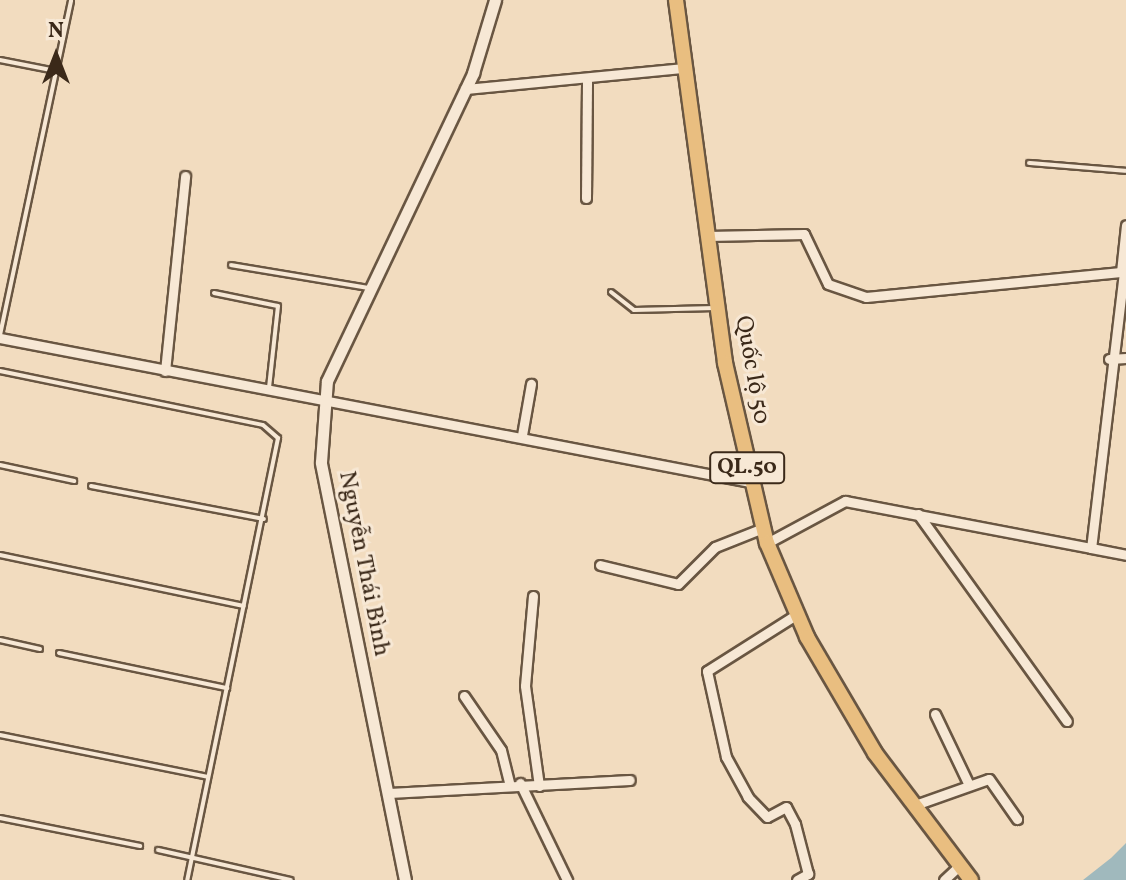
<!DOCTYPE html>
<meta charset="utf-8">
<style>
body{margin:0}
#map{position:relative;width:1126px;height:880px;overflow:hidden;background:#f2dcbf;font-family:Vollkorn,serif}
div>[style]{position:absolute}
.water>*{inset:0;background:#a0b9bd}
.roads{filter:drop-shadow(2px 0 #695642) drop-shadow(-2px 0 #695642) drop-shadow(0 2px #695642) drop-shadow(0 -2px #695642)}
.service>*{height:4px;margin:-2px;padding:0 2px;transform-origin:2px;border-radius:2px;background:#f7e8d5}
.minor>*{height:9px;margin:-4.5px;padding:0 4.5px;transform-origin:4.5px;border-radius:4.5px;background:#f7e8d5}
.tertiary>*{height:11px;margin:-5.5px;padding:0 5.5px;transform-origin:5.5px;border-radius:5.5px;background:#f7e8d5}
.primary>*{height:14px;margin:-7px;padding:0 7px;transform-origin:7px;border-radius:7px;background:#e9be80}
span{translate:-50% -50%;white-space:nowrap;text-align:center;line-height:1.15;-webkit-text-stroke:6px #f7e8d5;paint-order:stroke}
.shield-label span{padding:2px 6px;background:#f7e8d5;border:2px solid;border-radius:6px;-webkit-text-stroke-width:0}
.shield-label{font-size:22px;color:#3b2919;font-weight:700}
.street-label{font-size:24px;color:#3b2919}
.north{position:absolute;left:16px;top:16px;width:80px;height:80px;-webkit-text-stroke:6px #f7e8d5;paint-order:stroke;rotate:0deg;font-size:22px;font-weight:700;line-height:32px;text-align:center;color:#3b2919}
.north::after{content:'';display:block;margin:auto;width:28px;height:36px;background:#3b2919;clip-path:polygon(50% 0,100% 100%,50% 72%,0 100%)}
</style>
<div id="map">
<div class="water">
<i style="clip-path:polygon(1126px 843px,1126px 880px,1083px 880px,1111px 858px)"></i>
</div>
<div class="roads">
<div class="service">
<i style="left:0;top:60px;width:57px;rotate:11.1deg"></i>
<i style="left:1029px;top:163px;width:97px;rotate:4.7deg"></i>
<i style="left:231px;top:265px;width:139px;rotate:9.5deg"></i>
<i style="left:611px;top:292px;width:29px;rotate:38deg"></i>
<i style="left:634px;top:310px;width:81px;rotate:-1.4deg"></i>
<i style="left:214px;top:293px;width:65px;rotate:11.5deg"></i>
<i style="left:278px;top:306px;width:82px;rotate:96.3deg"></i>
<i style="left:0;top:335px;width:342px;rotate:-78deg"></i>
<i style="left:0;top:371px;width:268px;rotate:11.6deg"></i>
<i style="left:263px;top:425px;width:20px;rotate:41deg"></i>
<i style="left:278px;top:438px;width:451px;rotate:101.6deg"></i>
<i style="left:0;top:465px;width:76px;rotate:12.2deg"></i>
<i style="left:91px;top:486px;width:176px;rotate:10.8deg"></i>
<i style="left:0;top:555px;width:249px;rotate:11.8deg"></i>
<i style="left:0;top:640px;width:41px;rotate:12.7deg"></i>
<i style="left:59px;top:653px;width:172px;rotate:11.8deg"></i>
<i style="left:0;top:735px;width:212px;rotate:11.4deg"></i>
<i style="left:0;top:818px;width:143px;rotate:11.3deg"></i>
<i style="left:158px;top:850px;width:136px;rotate:12.7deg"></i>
</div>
<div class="minor">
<i style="left:465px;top:89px;width:221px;rotate:-5.5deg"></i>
<i style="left:586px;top:198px;width:116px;rotate:-89.5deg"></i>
<i style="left:708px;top:236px;width:96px;rotate:-1.2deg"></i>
<i style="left:804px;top:234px;width:55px;rotate:64.4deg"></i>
<i style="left:828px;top:284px;width:40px;rotate:18.9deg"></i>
<i style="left:866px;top:297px;width:256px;rotate:-5.6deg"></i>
<i style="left:1121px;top:272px;width:47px;rotate:-83.9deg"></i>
<i style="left:1124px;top:272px;width:278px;rotate:96.8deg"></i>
<i style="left:1091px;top:548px;width:36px;rotate:11deg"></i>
<i style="left:0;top:338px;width:764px;rotate:10.87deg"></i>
<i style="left:1109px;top:359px;width:17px;rotate:-3deg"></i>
<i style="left:165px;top:371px;width:196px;rotate:-84.1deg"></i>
<i style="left:522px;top:435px;width:52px;rotate:-80deg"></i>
<i style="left:918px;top:514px;width:255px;rotate:54.3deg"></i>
<i style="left:767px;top:543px;width:89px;rotate:-28.3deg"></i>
<i style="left:845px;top:501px;width:250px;rotate:10.8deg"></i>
<i style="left:600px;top:565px;width:80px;rotate:13.7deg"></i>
<i style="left:678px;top:584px;width:52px;rotate:-45deg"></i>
<i style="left:715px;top:547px;width:52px;rotate:-21.6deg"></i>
<i style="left:533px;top:596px;width:90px;rotate:95.1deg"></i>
<i style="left:525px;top:686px;width:101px;rotate:82deg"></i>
<i style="left:464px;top:696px;width:65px;rotate:55.6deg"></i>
<i style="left:501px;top:750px;width:34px;rotate:76deg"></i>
<i style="left:935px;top:714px;width:79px;rotate:64.4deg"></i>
<i style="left:520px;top:783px;width:108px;rotate:64.1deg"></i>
<i style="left:389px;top:793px;width:241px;rotate:-3.1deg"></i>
<i style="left:915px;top:805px;width:78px;rotate:-19.4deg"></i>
<i style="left:989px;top:779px;width:49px;rotate:55deg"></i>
<i style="left:797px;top:880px;width:13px;rotate:-29deg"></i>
<i style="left:808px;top:874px;width:52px;rotate:-104.6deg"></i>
<i style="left:795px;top:824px;width:19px;rotate:-118deg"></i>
<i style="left:786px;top:807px;width:21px;rotate:152deg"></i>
<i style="left:767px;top:817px;width:28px;rotate:-134deg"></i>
<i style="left:748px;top:797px;width:46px;rotate:-118.8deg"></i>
<i style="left:726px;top:757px;width:88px;rotate:-102.5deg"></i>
<i style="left:707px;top:671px;width:107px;rotate:-32.3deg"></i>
<i style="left:944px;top:880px;width:22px;rotate:-43deg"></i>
</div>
<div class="tertiary">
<i style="left:405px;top:880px;width:426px;rotate:-101.4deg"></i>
<i style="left:321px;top:462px;width:81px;rotate:-85.8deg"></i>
<i style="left:327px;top:381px;width:341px;rotate:-64.6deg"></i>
<i style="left:473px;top:73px;width:76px;rotate:-73.2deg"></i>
</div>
<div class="primary">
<i style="left:676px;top:0;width:366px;rotate:82.3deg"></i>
<i style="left:725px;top:363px;width:185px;rotate:76.9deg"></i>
<i style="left:767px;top:543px;width:102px;rotate:66.9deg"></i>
<i style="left:807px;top:637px;width:134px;rotate:59.6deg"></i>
<i style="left:875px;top:753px;width:159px;rotate:52.9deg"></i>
</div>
</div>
<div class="shield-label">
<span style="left:747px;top:468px">QL.50</span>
</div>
<div class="street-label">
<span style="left:751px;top:370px;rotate:80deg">Quốc lộ 50</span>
<span style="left:363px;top:564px;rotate:79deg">Nguyễn Thái Bình</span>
</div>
<div class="north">N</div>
</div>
